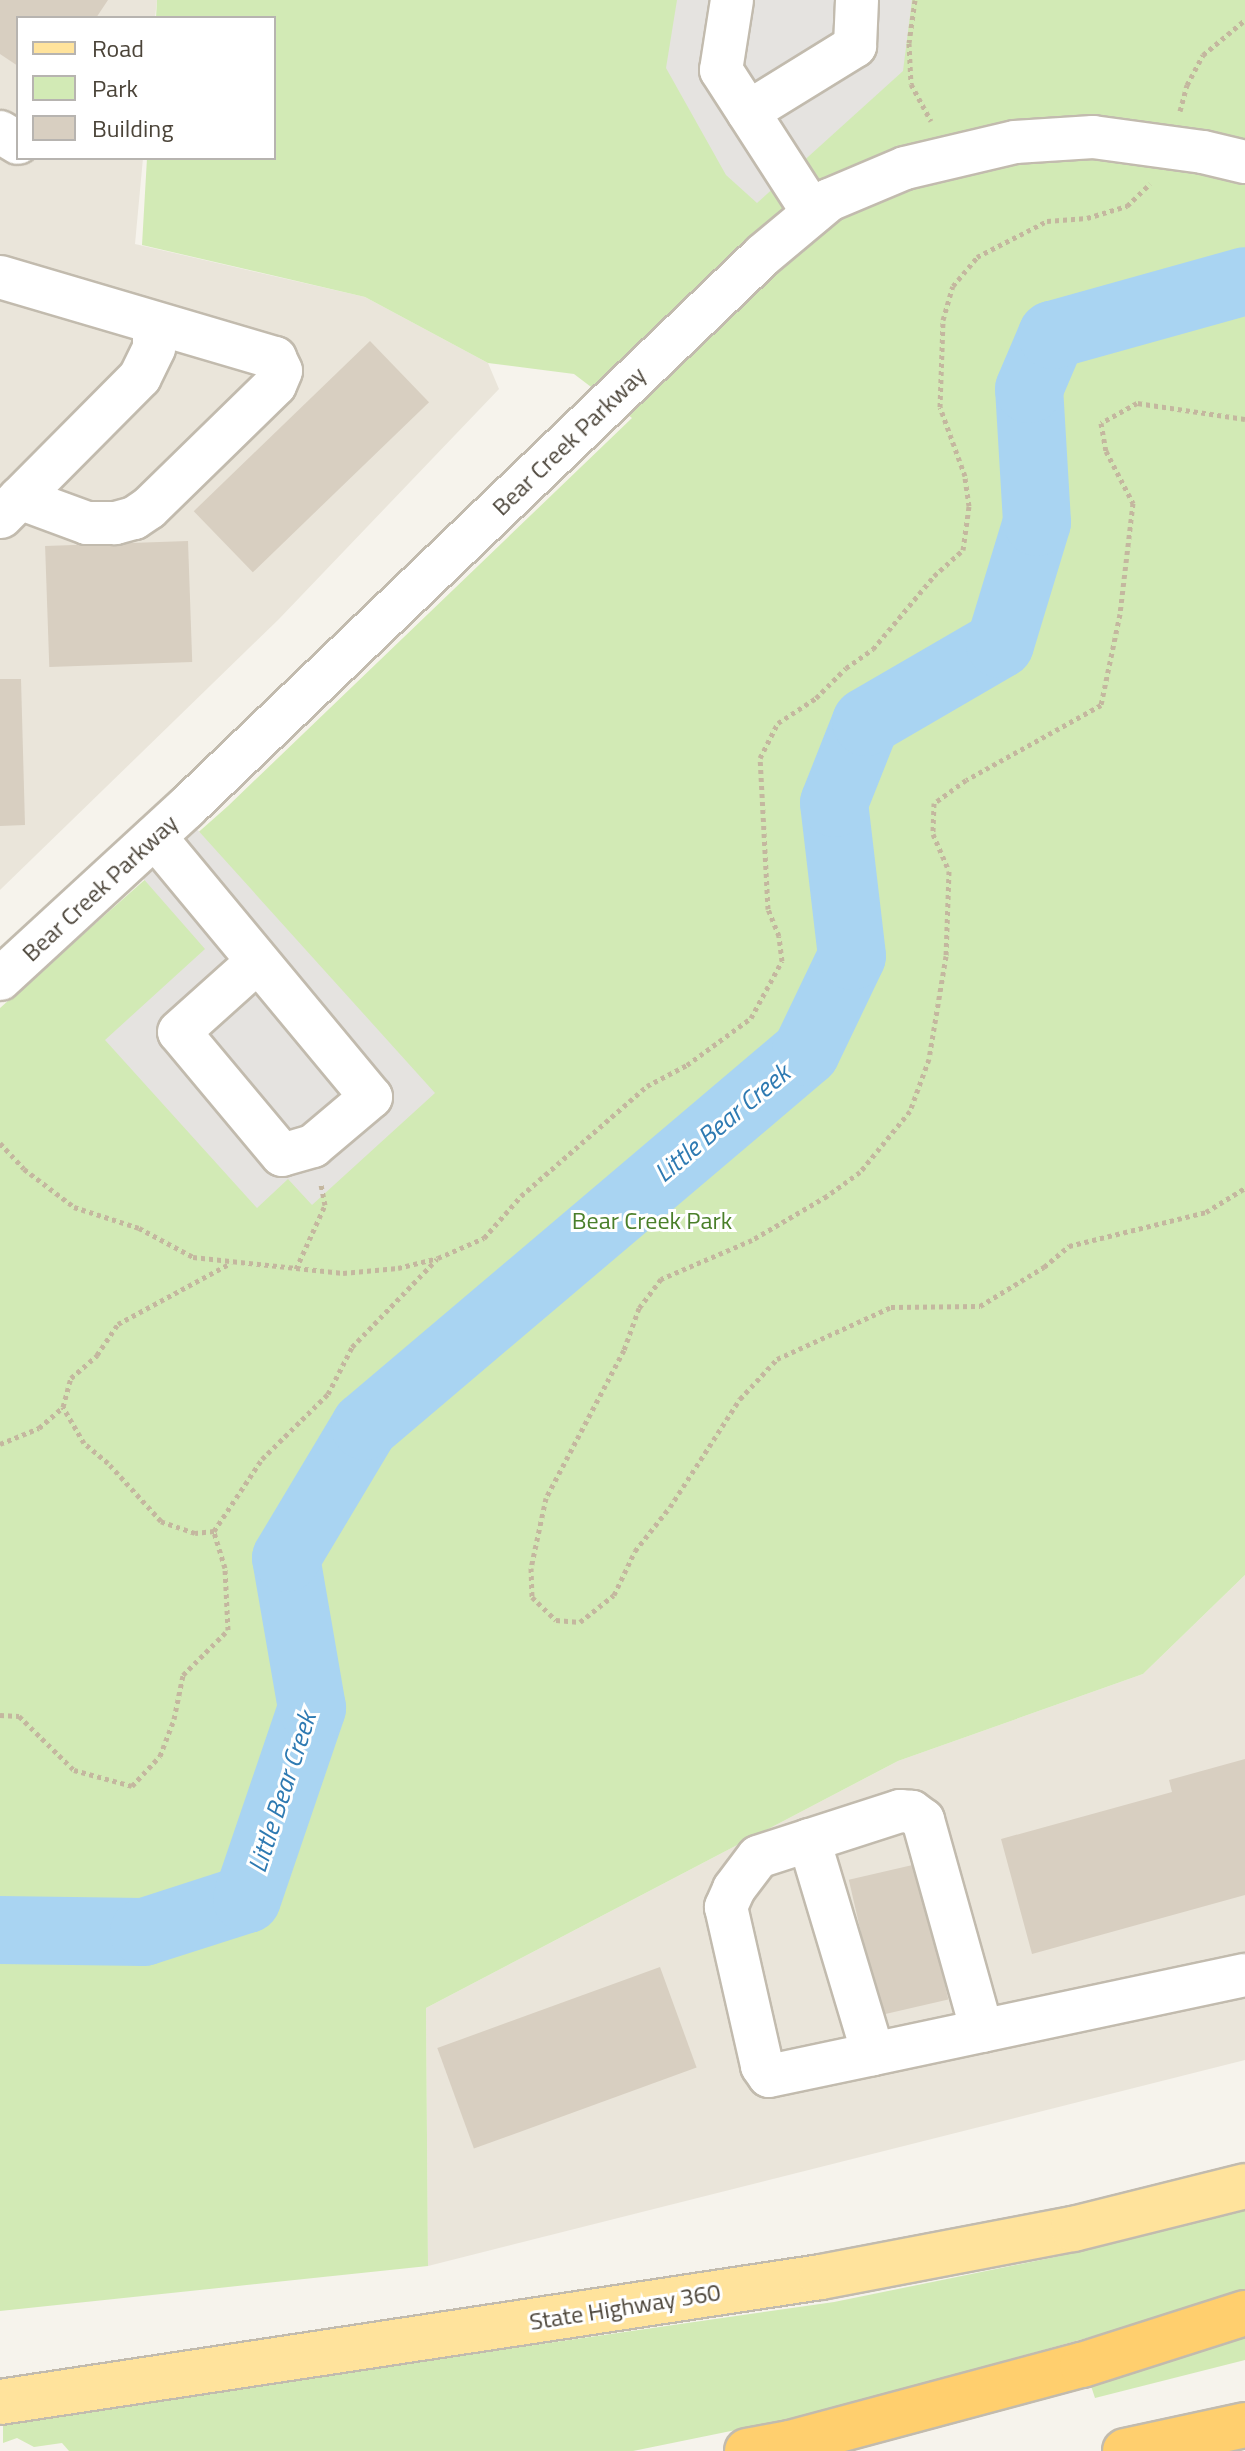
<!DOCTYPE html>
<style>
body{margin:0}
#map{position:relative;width:1245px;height:2451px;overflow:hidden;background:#f6f3ec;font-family:"Titillium Web",sans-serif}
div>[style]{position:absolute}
.residential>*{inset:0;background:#eae5da}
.green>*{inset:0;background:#d2eab5}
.parking>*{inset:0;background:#e5e3e0}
.river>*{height:68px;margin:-34px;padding:0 34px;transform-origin:34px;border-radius:34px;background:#a9d4f2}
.building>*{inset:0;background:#d8cfc1;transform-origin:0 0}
.path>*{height:5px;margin-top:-2.5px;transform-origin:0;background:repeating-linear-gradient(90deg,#c4b79f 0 4px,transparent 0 8px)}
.roads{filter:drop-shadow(2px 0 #c2bbae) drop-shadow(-2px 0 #c2bbae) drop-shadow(0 2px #c2bbae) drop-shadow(0 -2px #c2bbae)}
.minor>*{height:42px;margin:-21px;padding:0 21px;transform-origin:21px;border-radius:21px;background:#fff}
.major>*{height:44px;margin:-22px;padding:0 22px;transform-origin:22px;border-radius:22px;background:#ffe39c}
.highway>*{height:44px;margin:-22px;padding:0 22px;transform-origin:22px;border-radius:22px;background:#ffcf6e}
span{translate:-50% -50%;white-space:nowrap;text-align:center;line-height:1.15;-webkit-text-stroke:6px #fff;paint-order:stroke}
.street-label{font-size:24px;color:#4b4439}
.park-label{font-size:24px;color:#4a7f2a}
.water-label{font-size:26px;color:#2e7ab2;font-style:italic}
.legend{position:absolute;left:16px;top:16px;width:260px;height:144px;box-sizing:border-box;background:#fff;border:2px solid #b7b4b0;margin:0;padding:10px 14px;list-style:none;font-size:24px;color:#4b4439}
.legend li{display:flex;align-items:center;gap:16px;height:40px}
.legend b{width:40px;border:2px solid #b7b4b0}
</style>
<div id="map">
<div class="residential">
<i style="clip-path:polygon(0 0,157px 0,155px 18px,18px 18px,18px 158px,143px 158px,135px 244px,365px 297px,488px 363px,499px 389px,279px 619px,0 890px)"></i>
<i style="clip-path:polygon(1245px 1575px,1245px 2060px,428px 2266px,426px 2008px,898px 1761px,1143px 1674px)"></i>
</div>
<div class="green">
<i style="clip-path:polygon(157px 0,1245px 0,1245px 1575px,1143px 1674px,898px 1761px,426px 2008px,428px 2266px,0 2311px,0 1008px,228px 806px,632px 418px,574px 374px,488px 363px,365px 297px,142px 245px,147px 158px,274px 158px,274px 18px,156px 18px)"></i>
<i style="clip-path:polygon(1245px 2205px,1245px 2289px,1192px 2309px,800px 2417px,633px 2451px,69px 2451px,62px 2443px,34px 2447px,17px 2438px,3px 2443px,3px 2421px,834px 2302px,1060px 2256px)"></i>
<i style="clip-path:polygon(1245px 2331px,1245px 2360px,1095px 2398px,1089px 2380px)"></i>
</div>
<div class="parking">
<i style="clip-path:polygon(677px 0,912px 0,903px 71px,757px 203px,726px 175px,666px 68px)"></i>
<i style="clip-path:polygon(195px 827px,435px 1093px,312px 1205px,288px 1179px,257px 1208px,105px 1040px,205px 949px,141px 876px)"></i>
</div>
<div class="river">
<i style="left:0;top:1930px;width:144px;rotate:0.8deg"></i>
<i style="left:144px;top:1932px;width:108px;rotate:-17.8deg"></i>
<i style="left:247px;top:1899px;width:202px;rotate:-71.2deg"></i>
<i style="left:312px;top:1708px;width:152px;rotate:-99.8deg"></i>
<i style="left:286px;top:1558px;width:154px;rotate:-59.1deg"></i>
<i style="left:365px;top:1426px;width:578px;rotate:-40.3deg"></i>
<i style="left:806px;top:1052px;width:106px;rotate:-64.4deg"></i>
<i style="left:852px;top:956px;width:154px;rotate:-96.7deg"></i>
<i style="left:834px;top:803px;width:87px;rotate:-68.4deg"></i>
<i style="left:866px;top:722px;width:155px;rotate:-30.2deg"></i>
<i style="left:1000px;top:644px;width:127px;rotate:-73.1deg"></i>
<i style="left:1037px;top:522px;width:133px;rotate:-93.4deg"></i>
<i style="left:1029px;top:389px;width:59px;rotate:-66.9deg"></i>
<i style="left:1052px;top:335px;width:200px;rotate:-15.6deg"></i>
</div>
<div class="building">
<i style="clip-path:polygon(0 0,108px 0,96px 18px,18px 18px,18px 66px,0 54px)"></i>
<i style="left:370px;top:341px;width:85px;height:245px;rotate:46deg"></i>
<i style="left:188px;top:541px;width:121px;height:143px;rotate:88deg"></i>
<i style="clip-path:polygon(0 679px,21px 679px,25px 825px,0 826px)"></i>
<i style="clip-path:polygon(1245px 1759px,1245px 1895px,1032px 1954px,1001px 1839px,1172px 1792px,1169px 1780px)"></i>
<i style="left:917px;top:1864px;width:139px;height:70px;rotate:77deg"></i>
<i style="left:660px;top:1967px;width:107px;height:237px;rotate:70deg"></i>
</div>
<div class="path">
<i style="left:915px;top:0;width:43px;rotate:97.9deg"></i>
<i style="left:909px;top:43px;width:41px;rotate:87.2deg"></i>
<i style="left:911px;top:84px;width:42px;rotate:61.6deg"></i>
<i style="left:1180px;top:111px;width:27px;rotate:-75deg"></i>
<i style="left:1187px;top:85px;width:34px;rotate:-62deg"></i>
<i style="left:1203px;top:55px;width:55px;rotate:-39.8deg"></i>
<i style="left:1245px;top:419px;width:109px;rotate:-171.6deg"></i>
<i style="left:1137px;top:403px;width:41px;rotate:150.9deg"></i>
<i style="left:1101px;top:423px;width:28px;rotate:80deg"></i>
<i style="left:1106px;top:451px;width:59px;rotate:62.6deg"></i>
<i style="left:1133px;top:503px;width:112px;rotate:96.7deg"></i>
<i style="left:1120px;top:614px;width:93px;rotate:101.8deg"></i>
<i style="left:1101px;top:705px;width:154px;rotate:150.9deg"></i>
<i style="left:966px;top:780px;width:39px;rotate:144deg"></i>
<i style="left:934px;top:803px;width:31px;rotate:92deg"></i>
<i style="left:933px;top:834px;width:40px;rotate:66.6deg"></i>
<i style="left:949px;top:871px;width:85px;rotate:92deg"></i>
<i style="left:946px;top:956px;width:104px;rotate:99.4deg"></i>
<i style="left:929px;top:1059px;width:55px;rotate:110.1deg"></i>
<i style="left:910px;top:1111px;width:79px;rotate:129.3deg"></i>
<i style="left:860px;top:1172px;width:41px;rotate:144deg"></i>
<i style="left:827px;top:1196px;width:87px;rotate:149.6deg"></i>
<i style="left:752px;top:1240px;width:99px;rotate:156.8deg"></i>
<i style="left:661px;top:1279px;width:36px;rotate:127deg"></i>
<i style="left:639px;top:1308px;width:45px;rotate:109.7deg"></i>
<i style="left:624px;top:1350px;width:167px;rotate:117.8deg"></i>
<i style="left:546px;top:1498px;width:72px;rotate:102.1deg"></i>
<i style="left:531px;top:1568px;width:29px;rotate:88deg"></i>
<i style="left:532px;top:1597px;width:33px;rotate:44deg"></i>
<i style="left:556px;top:1620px;width:24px;rotate:5deg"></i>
<i style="left:580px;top:1622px;width:43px;rotate:-38.5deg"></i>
<i style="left:614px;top:1595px;width:49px;rotate:-64.5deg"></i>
<i style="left:635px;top:1551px;width:56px;rotate:-51.5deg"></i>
<i style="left:670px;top:1507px;width:129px;rotate:-57.1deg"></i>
<i style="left:740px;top:1399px;width:54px;rotate:-47.2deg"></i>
<i style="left:777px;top:1359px;width:125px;rotate:-24.5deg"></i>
<i style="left:891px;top:1307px;width:89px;rotate:-0.6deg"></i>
<i style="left:980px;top:1306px;width:75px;rotate:-31.4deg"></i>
<i style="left:1044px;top:1267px;width:33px;rotate:-40deg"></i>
<i style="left:1069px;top:1246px;width:141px;rotate:-13.9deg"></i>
<i style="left:1206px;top:1212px;width:46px;rotate:-31.6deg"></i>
<i style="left:0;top:1143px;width:35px;rotate:47deg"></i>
<i style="left:24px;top:1169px;width:63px;rotate:37.2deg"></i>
<i style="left:74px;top:1207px;width:68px;rotate:17.9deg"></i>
<i style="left:139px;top:1228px;width:61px;rotate:28.2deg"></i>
<i style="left:193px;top:1257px;width:151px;rotate:6.1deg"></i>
<i style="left:343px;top:1273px;width:55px;rotate:-5.2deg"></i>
<i style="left:398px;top:1268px;width:41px;rotate:-14deg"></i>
<i style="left:438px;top:1258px;width:50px;rotate:-23.5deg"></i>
<i style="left:484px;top:1238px;width:56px;rotate:-48.6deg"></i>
<i style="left:521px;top:1196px;width:167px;rotate:-41.1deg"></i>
<i style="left:647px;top:1086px;width:45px;rotate:-27.7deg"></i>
<i style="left:687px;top:1065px;width:79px;rotate:-36.3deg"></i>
<i style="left:751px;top:1018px;width:65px;rotate:-61.5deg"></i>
<i style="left:782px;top:961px;width:25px;rotate:-97deg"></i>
<i style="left:779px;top:936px;width:29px;rotate:-112deg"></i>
<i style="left:768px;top:909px;width:151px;rotate:-93deg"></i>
<i style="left:760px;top:758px;width:39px;rotate:-63deg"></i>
<i style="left:778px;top:723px;width:45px;rotate:-33.3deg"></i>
<i style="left:816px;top:698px;width:42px;rotate:-45deg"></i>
<i style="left:846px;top:668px;width:33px;rotate:-35deg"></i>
<i style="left:873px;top:649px;width:95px;rotate:-50.1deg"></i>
<i style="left:934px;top:576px;width:39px;rotate:-42deg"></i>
<i style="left:963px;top:550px;width:44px;rotate:-82.2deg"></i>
<i style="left:969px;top:506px;width:30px;rotate:-98deg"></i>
<i style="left:965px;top:476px;width:73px;rotate:-109.9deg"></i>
<i style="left:940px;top:407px;width:87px;rotate:-88deg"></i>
<i style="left:943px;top:320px;width:35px;rotate:-74deg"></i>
<i style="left:953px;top:286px;width:38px;rotate:-50deg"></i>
<i style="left:977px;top:257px;width:79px;rotate:-27.2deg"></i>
<i style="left:1047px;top:221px;width:40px;rotate:-4.3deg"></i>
<i style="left:1087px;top:218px;width:42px;rotate:-16.7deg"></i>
<i style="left:1127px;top:206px;width:32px;rotate:-44deg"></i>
<i style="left:296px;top:1269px;width:70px;rotate:-65.6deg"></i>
<i style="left:325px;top:1205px;width:21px;rotate:-101deg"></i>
<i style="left:0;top:1444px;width:42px;rotate:-22.3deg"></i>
<i style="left:39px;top:1428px;width:32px;rotate:-41deg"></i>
<i style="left:214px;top:1531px;width:19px;rotate:174deg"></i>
<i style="left:195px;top:1533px;width:36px;rotate:-161deg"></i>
<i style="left:161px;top:1521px;width:79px;rotate:-132.4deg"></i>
<i style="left:108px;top:1463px;width:31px;rotate:-140deg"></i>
<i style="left:84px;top:1443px;width:42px;rotate:-120.3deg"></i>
<i style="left:63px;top:1407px;width:30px;rotate:-75deg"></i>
<i style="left:71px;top:1378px;width:35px;rotate:-41deg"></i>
<i style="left:97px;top:1355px;width:37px;rotate:-56deg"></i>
<i style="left:118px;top:1324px;width:128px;rotate:-28.4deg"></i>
<i style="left:0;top:1715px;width:19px;rotate:3deg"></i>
<i style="left:19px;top:1716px;width:77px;rotate:44.5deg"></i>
<i style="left:74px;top:1770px;width:60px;rotate:15.4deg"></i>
<i style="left:132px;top:1786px;width:41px;rotate:-47deg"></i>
<i style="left:160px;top:1756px;width:40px;rotate:-69deg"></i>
<i style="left:174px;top:1719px;width:45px;rotate:-78.4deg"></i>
<i style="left:183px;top:1675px;width:64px;rotate:-45deg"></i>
<i style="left:228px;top:1630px;width:62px;rotate:-92.8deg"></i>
<i style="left:225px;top:1568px;width:39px;rotate:-107deg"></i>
<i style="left:214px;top:1531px;width:87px;rotate:-56.3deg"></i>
<i style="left:262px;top:1459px;width:93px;rotate:-44.6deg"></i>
<i style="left:328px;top:1394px;width:53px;rotate:-62.9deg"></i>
<i style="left:352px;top:1347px;width:122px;rotate:-46deg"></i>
</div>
<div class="roads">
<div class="minor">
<i style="left:732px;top:0;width:71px;rotate:98.9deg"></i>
<i style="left:721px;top:70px;width:170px;rotate:57.2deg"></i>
<i style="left:748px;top:112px;width:126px;rotate:-31.7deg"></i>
<i style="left:855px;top:46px;width:46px;rotate:-87.5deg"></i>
<i style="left:0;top:132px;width:21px;rotate:31deg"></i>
<i style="left:0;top:277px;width:287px;rotate:16.4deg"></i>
<i style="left:275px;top:358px;width:14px;rotate:65deg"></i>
<i style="left:281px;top:371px;width:15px;rotate:113deg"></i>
<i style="left:275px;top:385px;width:176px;rotate:135.7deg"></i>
<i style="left:149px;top:508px;width:18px;rotate:146deg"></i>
<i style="left:134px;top:518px;width:20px;rotate:165deg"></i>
<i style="left:115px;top:523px;width:28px;rotate:180deg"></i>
<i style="left:87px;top:523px;width:72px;rotate:-159.8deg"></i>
<i style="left:1px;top:517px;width:197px;rotate:-45.2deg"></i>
<i style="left:140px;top:377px;width:32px;rotate:-64deg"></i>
<i style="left:154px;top:348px;width:25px;rotate:-90deg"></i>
<i style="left:155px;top:837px;width:338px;rotate:50.3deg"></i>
<i style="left:371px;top:1097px;width:76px;rotate:139.8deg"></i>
<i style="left:313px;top:1146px;width:32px;rotate:164deg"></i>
<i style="left:282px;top:1155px;width:160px;rotate:-129.9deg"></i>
<i style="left:179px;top:1032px;width:105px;rotate:-41.9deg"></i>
<i style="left:0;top:979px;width:253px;rotate:-42.6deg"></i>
<i style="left:186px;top:808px;width:799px;rotate:-43.78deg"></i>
<i style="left:763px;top:255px;width:86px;rotate:-39.8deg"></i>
<i style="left:829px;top:200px;width:82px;rotate:-22.8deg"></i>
<i style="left:905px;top:168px;width:113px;rotate:-13.3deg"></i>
<i style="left:1015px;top:142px;width:78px;rotate:-3.7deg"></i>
<i style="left:1093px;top:137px;width:111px;rotate:7.8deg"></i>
<i style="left:1203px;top:152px;width:43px;rotate:13.4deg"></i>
<i style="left:809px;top:1840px;width:223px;rotate:73.3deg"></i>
<i style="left:982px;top:2031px;width:219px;rotate:-105.6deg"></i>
<i style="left:923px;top:1820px;width:14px;rotate:-144deg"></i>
<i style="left:912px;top:1812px;width:12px;rotate:-175deg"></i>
<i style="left:900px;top:1811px;width:149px;rotate:162.1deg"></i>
<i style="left:758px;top:1857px;width:40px;rotate:127deg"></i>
<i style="left:734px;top:1889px;width:20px;rotate:114deg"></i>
<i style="left:726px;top:1907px;width:163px;rotate:77.2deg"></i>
<i style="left:762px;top:2066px;width:12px;rotate:55deg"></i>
<i style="left:769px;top:2076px;width:106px;rotate:-11.9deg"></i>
<i style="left:873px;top:2054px;width:380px;rotate:-12deg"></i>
</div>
<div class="major">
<i style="left:0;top:2402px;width:830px;rotate:-8.66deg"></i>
<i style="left:821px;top:2277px;width:257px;rotate:-10.8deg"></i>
<i style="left:1073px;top:2229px;width:177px;rotate:-14deg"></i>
</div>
<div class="highway">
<i style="left:747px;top:2451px;width:44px;rotate:-10.5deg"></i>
<i style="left:790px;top:2443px;width:302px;rotate:-15deg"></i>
<i style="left:1082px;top:2365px;width:171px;rotate:-17.7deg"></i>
<i style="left:1125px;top:2451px;width:123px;rotate:-12.2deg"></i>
</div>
</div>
<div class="street-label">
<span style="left:569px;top:441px;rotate:-44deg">Bear Creek Parkway</span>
<span style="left:100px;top:888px;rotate:-43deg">Bear Creek Parkway</span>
<span style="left:625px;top:2307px;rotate:-9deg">State Highway 360</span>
</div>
<div class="park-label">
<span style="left:652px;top:1221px">Bear Creek Park</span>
</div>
<div class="water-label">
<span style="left:722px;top:1123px;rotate:-40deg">Little Bear Creek</span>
<span style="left:282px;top:1792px;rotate:-72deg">Little Bear Creek</span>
</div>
<ul class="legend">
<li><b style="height:10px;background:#ffe39c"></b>Road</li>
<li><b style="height:22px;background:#d2eab5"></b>Park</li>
<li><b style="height:22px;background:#d8cfc1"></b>Building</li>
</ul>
</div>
